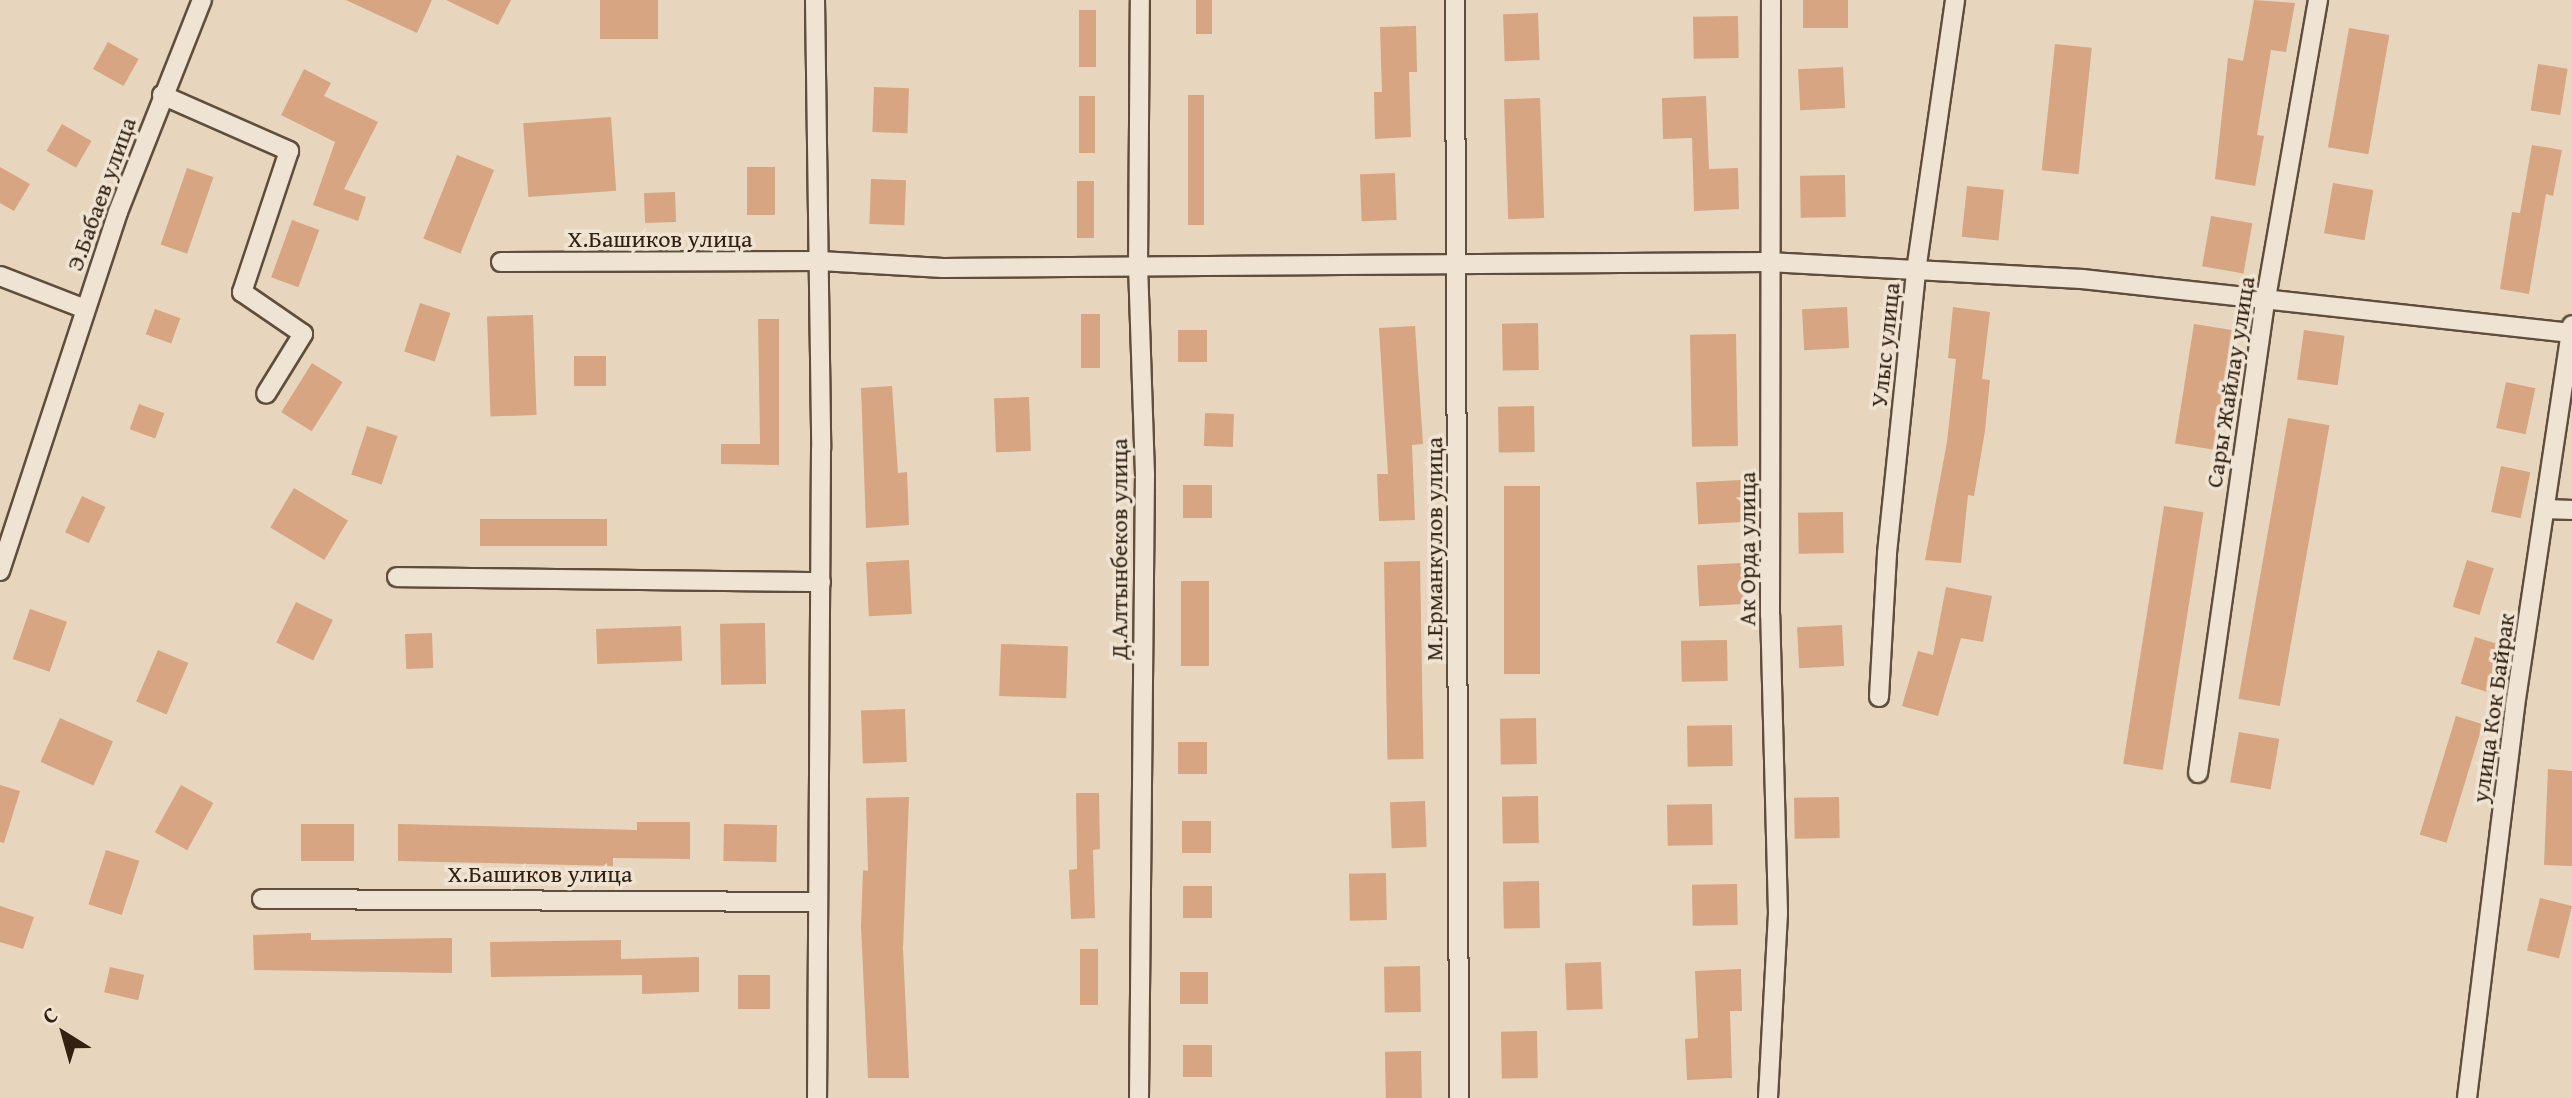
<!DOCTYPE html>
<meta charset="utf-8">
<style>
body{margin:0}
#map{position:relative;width:2572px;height:1098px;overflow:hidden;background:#e7d6bd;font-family:"Gentium Book Plus",serif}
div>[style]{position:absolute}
.building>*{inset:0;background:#d7a581;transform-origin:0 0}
.roads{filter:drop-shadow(2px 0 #604e3c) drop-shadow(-2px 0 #604e3c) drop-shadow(0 2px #604e3c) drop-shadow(0 -2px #604e3c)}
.street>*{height:18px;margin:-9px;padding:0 9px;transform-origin:9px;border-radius:9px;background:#efe4d4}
span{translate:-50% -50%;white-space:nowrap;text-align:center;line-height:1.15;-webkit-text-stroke:7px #efe4d4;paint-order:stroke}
.street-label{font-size:24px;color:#332011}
.north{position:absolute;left:24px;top:994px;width:80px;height:80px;-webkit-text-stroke:6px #efe4d4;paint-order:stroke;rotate:323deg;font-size:22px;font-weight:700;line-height:32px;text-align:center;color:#332011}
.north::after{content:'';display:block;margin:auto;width:28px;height:36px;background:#332011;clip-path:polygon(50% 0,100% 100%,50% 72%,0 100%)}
</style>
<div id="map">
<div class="building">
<i style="clip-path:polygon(346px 0,432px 0,417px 33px)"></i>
<i style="clip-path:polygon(446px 0,511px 0,498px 25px)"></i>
<i style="left:600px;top:0;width:58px;height:39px"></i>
<i style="left:1196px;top:0;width:16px;height:34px"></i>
<i style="left:1803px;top:0;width:45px;height:28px"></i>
<i style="clip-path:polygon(2254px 0,2295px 3px,2286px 52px,2271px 50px,2257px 135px,2264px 136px,2255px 186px,2215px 179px,2228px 58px,2243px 61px)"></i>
<i style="left:1079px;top:10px;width:17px;height:57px"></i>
<i style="left:1538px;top:13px;width:47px;height:35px;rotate:88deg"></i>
<i style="left:1738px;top:16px;width:42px;height:45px;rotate:89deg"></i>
<i style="clip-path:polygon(1416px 26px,1417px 72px,1409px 72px,1411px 137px,1375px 139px,1374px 92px,1382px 92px,1380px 27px)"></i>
<i style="left:2349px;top:28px;width:41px;height:121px;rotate:10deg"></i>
<i style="left:108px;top:42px;width:35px;height:31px;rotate:29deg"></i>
<i style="left:2055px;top:44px;width:37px;height:127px;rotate:6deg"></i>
<i style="left:2538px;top:64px;width:30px;height:47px;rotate:9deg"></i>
<i style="left:1843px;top:67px;width:41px;height:45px;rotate:87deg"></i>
<i style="clip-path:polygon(304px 69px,331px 83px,324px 96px,378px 122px,344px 189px,366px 197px,358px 221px,313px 205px,335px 142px,281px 115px)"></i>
<i style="left:874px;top:87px;width:35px;height:45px;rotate:2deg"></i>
<i style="left:1188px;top:95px;width:16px;height:130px"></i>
<i style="left:1095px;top:96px;width:57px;height:16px;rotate:90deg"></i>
<i style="clip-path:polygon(1706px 96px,1709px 169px,1738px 168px,1739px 209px,1694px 211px,1692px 138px,1663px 139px,1662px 98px)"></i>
<i style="left:1540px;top:98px;width:120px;height:36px;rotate:88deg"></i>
<i style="left:611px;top:117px;width:74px;height:88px;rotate:86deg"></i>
<i style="left:62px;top:124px;width:34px;height:31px;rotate:30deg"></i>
<i style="clip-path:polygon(2532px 145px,2562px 150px,2553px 196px,2546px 194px,2529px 294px,2500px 289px,2512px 212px,2520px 213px)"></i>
<i style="left:457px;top:155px;width:40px;height:90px;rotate:22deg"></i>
<i style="clip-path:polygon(0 167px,30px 184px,14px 211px,0 203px)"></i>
<i style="left:747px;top:167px;width:28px;height:48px"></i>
<i style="left:187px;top:168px;width:28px;height:81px;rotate:19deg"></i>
<i style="left:1395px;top:173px;width:47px;height:35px;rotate:88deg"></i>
<i style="left:1845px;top:175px;width:42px;height:45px;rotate:89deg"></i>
<i style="left:871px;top:179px;width:35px;height:45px;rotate:2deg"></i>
<i style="left:1077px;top:181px;width:17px;height:57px"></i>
<i style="left:2333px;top:183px;width:41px;height:51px;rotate:10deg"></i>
<i style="left:1967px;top:186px;width:37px;height:51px;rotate:6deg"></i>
<i style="left:675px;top:192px;width:30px;height:31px;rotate:88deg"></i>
<i style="left:2211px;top:216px;width:42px;height:51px;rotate:10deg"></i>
<i style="left:292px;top:220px;width:29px;height:61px;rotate:20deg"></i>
<i style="left:420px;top:303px;width:32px;height:51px;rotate:18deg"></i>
<i style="left:1847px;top:307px;width:41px;height:45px;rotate:87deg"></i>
<i style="clip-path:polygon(1953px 307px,1990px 312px,1982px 379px,1990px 380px,1985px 431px,1974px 496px,1968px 495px,1961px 563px,1925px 560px,1947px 442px,1956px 359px,1948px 358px)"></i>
<i style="left:155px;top:309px;width:27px;height:27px;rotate:20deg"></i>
<i style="left:1081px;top:314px;width:19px;height:54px"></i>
<i style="left:533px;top:315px;width:100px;height:46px;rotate:88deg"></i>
<i style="clip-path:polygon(758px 319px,779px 319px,779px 465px,721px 464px,721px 444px,760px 444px)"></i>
<i style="left:1538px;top:323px;width:47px;height:36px;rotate:89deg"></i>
<i style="left:2194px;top:324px;width:40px;height:121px;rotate:9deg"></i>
<i style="clip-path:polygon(1415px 326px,1423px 444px,1412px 445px,1415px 520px,1379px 521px,1377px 474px,1388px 474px,1379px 328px)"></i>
<i style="left:1178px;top:330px;width:29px;height:32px"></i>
<i style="left:2304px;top:330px;width:41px;height:50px;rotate:8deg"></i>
<i style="left:1736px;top:334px;width:112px;height:46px;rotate:89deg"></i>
<i style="left:606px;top:356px;width:30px;height:32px;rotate:90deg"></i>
<i style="left:312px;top:363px;width:36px;height:58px;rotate:32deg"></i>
<i style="left:2506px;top:382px;width:30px;height:47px;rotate:12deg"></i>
<i style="clip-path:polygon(892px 386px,898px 473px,907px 472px,909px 525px,866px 528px,861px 388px)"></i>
<i style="left:1029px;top:397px;width:54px;height:35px;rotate:88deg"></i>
<i style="left:139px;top:404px;width:27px;height:27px;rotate:20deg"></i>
<i style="left:1534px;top:406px;width:46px;height:36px;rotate:89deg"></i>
<i style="left:1234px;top:414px;width:33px;height:29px;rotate:92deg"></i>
<i style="left:2288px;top:418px;width:42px;height:285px;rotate:10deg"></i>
<i style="left:367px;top:426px;width:32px;height:51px;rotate:18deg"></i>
<i style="left:2501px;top:466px;width:30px;height:47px;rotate:12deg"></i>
<i style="left:1741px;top:480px;width:42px;height:45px;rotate:87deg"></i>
<i style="left:1183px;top:485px;width:29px;height:33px"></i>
<i style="left:1540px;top:486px;width:188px;height:36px;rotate:90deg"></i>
<i style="left:294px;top:488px;width:63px;height:46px;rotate:31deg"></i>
<i style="left:82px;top:496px;width:26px;height:40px;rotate:25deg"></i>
<i style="left:2164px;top:506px;width:40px;height:261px;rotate:9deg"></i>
<i style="left:1843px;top:512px;width:41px;height:45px;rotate:89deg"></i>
<i style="left:480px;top:519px;width:127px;height:27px"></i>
<i style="left:909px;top:560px;width:54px;height:43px;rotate:87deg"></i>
<i style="left:2467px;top:560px;width:28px;height:49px;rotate:17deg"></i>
<i style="left:1420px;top:561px;width:198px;height:36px;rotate:89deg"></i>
<i style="left:1742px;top:563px;width:41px;height:45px;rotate:87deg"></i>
<i style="left:1181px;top:581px;width:28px;height:85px"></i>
<i style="clip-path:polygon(1946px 587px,1992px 596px,1983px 642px,1961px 638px,1938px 716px,1902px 706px,1918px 651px,1933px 655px)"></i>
<i style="left:296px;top:602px;width:41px;height:45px;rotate:26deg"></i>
<i style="left:30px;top:609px;width:39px;height:53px;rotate:19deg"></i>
<i style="left:765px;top:623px;width:61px;height:45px;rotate:89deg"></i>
<i style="left:1842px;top:625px;width:41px;height:45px;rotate:87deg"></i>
<i style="left:681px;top:626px;width:35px;height:85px;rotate:88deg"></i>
<i style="left:432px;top:633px;width:35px;height:27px;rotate:88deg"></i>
<i style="left:2475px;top:637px;width:27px;height:49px;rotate:17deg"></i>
<i style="left:1727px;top:640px;width:41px;height:46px;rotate:89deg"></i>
<i style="left:1001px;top:644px;width:67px;height:52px;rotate:2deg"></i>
<i style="left:158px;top:650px;width:33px;height:56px;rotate:23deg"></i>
<i style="left:905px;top:709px;width:53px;height:44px;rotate:88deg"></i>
<i style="left:2456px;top:716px;width:28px;height:124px;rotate:17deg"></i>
<i style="left:60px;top:718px;width:58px;height:48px;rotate:24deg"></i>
<i style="left:1536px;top:718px;width:46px;height:36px;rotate:89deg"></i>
<i style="left:1732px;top:725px;width:41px;height:45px;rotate:89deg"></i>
<i style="left:2239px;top:732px;width:41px;height:51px;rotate:10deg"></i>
<i style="left:1178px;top:742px;width:29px;height:32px"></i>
<i style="clip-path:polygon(2548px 769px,2572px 771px,2572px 866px,2544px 865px)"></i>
<i style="clip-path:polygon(0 785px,20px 791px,4px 843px,0 842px)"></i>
<i style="left:181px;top:785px;width:37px;height:54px;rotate:29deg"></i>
<i style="clip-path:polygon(1076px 793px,1099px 793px,1100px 849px,1093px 850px,1095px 918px,1071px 919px,1069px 870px,1077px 869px)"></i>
<i style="left:1538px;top:796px;width:47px;height:36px;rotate:89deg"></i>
<i style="clip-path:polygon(909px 797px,903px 948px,909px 1078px,868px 1078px,861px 926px,863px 870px,868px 871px,866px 798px)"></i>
<i style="left:1839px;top:797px;width:41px;height:45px;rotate:89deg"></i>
<i style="left:1425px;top:801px;width:46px;height:35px;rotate:88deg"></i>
<i style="left:1712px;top:804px;width:41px;height:45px;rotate:89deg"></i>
<i style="left:1182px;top:821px;width:29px;height:32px"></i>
<i style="clip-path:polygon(637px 822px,690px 822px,690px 859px,613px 858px,613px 866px,398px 861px,398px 824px,637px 830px)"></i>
<i style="left:301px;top:824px;width:53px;height:37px"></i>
<i style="left:724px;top:824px;width:53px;height:37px;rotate:1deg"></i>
<i style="left:106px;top:850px;width:35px;height:57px;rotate:18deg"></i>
<i style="left:1386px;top:873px;width:47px;height:37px;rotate:89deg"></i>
<i style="left:1539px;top:881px;width:47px;height:36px;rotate:89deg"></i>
<i style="left:1737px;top:884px;width:41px;height:45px;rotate:89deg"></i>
<i style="left:1183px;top:886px;width:29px;height:32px"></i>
<i style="left:2540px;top:898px;width:33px;height:54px;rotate:14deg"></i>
<i style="clip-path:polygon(0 906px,34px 917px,23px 949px,0 942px)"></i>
<i style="clip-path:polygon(311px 933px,311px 940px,452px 938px,452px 973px,254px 970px,253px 935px)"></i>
<i style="clip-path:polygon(621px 940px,621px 959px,699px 957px,699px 992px,642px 994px,642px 975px,491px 977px,490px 942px)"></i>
<i style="left:1080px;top:949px;width:18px;height:56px"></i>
<i style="left:1601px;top:962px;width:47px;height:36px;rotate:88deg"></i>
<i style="left:1420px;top:966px;width:46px;height:36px;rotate:89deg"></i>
<i style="left:110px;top:967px;width:35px;height:26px;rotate:13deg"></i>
<i style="clip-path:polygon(1741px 969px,1742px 1011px,1730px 1011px,1732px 1078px,1687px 1080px,1685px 1039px,1698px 1038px,1695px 971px)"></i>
<i style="left:1180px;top:972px;width:28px;height:32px"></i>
<i style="left:738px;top:975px;width:32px;height:34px"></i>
<i style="left:1537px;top:1031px;width:47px;height:36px;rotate:89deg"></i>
<i style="left:1183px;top:1045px;width:29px;height:32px"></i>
<i style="left:1421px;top:1051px;width:47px;height:36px;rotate:89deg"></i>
</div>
<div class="roads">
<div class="street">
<i style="left:815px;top:0;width:449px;rotate:89.2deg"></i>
<i style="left:821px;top:449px;width:649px;rotate:90.35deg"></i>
<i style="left:1455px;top:0;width:1098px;rotate:89.79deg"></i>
<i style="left:162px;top:95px;width:139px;rotate:23.8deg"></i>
<i style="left:289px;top:151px;width:149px;rotate:108.4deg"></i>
<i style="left:242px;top:292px;width:74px;rotate:34.5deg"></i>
<i style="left:303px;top:334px;width:70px;rotate:121.7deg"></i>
<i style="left:501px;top:262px;width:319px;rotate:-0.2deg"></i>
<i style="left:820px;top:261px;width:123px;rotate:3.3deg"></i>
<i style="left:943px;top:268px;width:825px;rotate:-0.42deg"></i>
<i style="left:1768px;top:262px;width:314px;rotate:3.1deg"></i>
<i style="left:2082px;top:279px;width:492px;rotate:6.3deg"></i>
<i style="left:0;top:276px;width:91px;rotate:21.2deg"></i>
<i style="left:2546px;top:509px;width:26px;rotate:2deg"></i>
<i style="left:0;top:571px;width:378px;rotate:-71.8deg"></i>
<i style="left:118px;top:212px;width:228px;rotate:-68.4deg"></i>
<i style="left:397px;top:577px;width:424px;rotate:0.7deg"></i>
<i style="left:1879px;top:697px;width:144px;rotate:-86.8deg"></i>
<i style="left:1887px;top:553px;width:283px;rotate:-84.1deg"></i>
<i style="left:1916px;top:271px;width:274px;rotate:-81.8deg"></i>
<i style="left:2198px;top:773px;width:480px;rotate:-81.9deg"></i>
<i style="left:2266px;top:298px;width:303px;rotate:-80.1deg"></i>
<i style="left:262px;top:899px;width:555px;rotate:0.31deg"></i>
<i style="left:1139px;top:1098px;width:623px;rotate:-89.45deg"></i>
<i style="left:1145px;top:475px;width:209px;rotate:-91.9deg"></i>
<i style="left:1138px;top:266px;width:266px;rotate:-89.6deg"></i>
<i style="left:1768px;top:1098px;width:185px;rotate:-86.9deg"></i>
<i style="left:1778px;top:913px;width:298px;rotate:-91.5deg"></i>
<i style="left:1770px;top:615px;width:615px;rotate:-89.91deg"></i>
<i style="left:2467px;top:1098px;width:395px;rotate:-83deg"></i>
<i style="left:2515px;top:706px;width:385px;rotate:-81.5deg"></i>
</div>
</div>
<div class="street-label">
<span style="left:101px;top:194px;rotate:-70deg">Э.Бабаев улица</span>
<span style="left:660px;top:239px">Х.Башиков улица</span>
<span style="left:1885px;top:345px;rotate:-84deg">Улыс улица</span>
<span style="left:2230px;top:382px;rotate:-81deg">Сары Жайлау улица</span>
<span style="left:1119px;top:549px;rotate:-90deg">Д.Алтынбеков улица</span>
<span style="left:1434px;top:549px;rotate:-90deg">М.Ерманкулов улица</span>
<span style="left:1747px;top:549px;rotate:-90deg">Ак Орда улица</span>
<span style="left:2493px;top:708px;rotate:-82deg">улица Кок Байрак</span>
<span style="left:540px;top:874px">Х.Башиков улица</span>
</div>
<div class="north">С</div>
</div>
